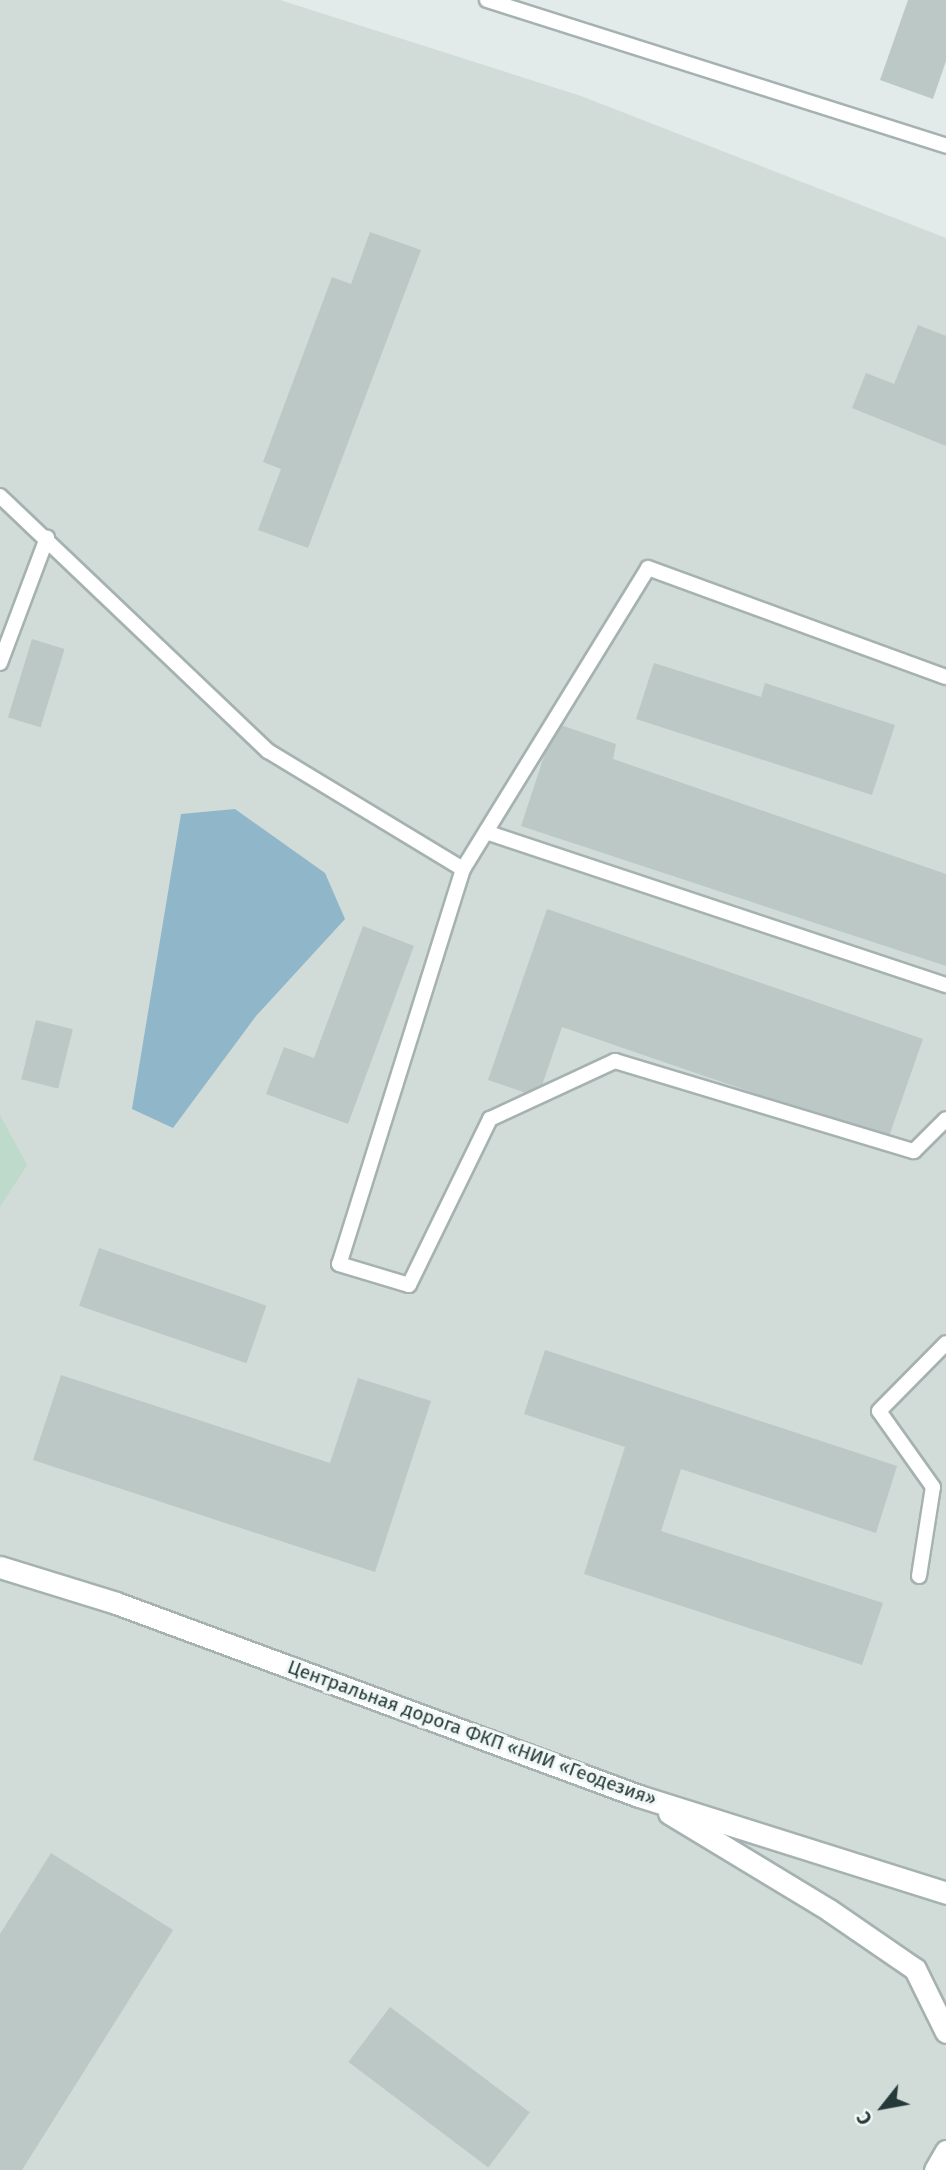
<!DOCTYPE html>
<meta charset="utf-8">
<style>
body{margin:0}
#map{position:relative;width:946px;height:2170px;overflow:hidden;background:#e2ebe9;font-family:"Fira Sans",sans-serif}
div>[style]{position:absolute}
.built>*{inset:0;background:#d1dbd8}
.green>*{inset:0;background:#bddacb}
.water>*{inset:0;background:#90b6ca}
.building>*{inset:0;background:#bbc8c5;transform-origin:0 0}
.roads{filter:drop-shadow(2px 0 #a5b2b1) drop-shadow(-2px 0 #a5b2b1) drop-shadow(0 2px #a5b2b1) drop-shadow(0 -2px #a5b2b1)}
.service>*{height:14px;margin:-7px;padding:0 7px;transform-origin:7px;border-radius:7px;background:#fff}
.minor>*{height:21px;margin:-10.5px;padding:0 10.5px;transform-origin:10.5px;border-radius:10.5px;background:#fff}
span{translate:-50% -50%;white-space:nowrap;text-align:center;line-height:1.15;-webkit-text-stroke:6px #f2f8f6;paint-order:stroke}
.street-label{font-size:19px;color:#243a39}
.north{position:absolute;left:848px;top:2072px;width:70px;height:70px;-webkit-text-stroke:5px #f2f8f6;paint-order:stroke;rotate:239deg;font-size:19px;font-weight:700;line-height:28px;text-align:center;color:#243a39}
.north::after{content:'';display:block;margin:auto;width:24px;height:32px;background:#243a39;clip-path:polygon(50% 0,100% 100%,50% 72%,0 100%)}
</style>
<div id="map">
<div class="built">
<i style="clip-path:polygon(0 0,280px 0,581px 96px,946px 238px,946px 2170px,0 2170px)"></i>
</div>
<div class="green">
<i style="clip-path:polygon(0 1115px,27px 1165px,0 1207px)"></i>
</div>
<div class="water">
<i style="clip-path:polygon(235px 809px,325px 873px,345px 919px,256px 1016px,173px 1128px,132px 1109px,181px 814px)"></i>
</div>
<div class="building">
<i style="clip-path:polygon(908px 0,946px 0,946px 61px,933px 99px,880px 80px)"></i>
<i style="clip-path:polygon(370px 232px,421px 250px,308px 548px,258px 530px,281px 469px,263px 462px,332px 277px,351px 284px)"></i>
<i style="clip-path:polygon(918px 325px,946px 336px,946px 446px,852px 408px,866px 373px,894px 384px)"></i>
<i style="left:32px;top:639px;width:34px;height:82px;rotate:17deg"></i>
<i style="clip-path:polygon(654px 663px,761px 697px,765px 683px,895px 725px,872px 795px,636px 719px)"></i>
<i style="clip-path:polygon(555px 723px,616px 744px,613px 759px,946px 874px,946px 966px,521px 826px)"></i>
<i style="clip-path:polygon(547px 909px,923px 1039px,888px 1139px,562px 1027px,538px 1097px,488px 1080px)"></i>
<i style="clip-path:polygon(363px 926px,414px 946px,348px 1124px,266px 1094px,284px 1047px,314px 1058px)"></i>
<i style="left:36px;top:1020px;width:38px;height:61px;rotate:14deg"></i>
<i style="left:99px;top:1248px;width:177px;height:61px;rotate:19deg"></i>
<i style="clip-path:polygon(545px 1350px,897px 1466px,876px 1533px,681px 1469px,661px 1531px,883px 1603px,862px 1665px,584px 1574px,625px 1447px,524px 1414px)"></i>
<i style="clip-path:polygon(61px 1375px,330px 1463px,358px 1378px,431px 1401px,375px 1572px,33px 1460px)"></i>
<i style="clip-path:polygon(51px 1853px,173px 1930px,22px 2170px,0 2170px,0 1934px)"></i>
<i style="left:390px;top:2007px;width:175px;height:69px;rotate:37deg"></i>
</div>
<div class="roads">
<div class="service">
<i style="left:487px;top:0;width:482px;rotate:17.6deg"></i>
<i style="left:0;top:496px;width:370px;rotate:43.6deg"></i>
<i style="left:268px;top:751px;width:228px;rotate:31.2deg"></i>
<i style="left:463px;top:869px;width:353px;rotate:-58.4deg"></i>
<i style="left:648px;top:568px;width:317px;rotate:20.1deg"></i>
<i style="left:0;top:663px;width:134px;rotate:-69.4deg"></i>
<i style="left:486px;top:832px;width:485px;rotate:18.4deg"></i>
<i style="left:463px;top:869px;width:414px;rotate:107.4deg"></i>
<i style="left:339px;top:1264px;width:73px;rotate:16.7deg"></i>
<i style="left:409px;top:1285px;width:185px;rotate:-64deg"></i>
<i style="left:490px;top:1119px;width:138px;rotate:-24.9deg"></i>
<i style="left:615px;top:1061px;width:312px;rotate:16.8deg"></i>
<i style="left:914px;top:1151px;width:45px;rotate:-45deg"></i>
<i style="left:919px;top:1576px;width:90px;rotate:-81.1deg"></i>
<i style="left:933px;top:1487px;width:93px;rotate:-125.4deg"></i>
<i style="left:879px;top:1411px;width:95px;rotate:-45.4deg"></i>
</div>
<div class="minor">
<i style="left:0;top:1567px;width:121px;rotate:17.2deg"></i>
<i style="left:116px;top:1603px;width:557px;rotate:20.26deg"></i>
<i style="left:639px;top:1796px;width:322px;rotate:17.5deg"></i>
<i style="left:669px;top:1813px;width:187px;rotate:31.2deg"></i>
<i style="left:829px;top:1910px;width:104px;rotate:34.5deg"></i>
<i style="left:915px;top:1969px;width:70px;rotate:63.8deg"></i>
<i style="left:935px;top:2170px;width:22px;rotate:-60deg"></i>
</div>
</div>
<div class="street-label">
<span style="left:472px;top:1733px;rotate:20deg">Центральная дорога ФКП «НИИ «Геодезия»</span>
</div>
<div class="north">С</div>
</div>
